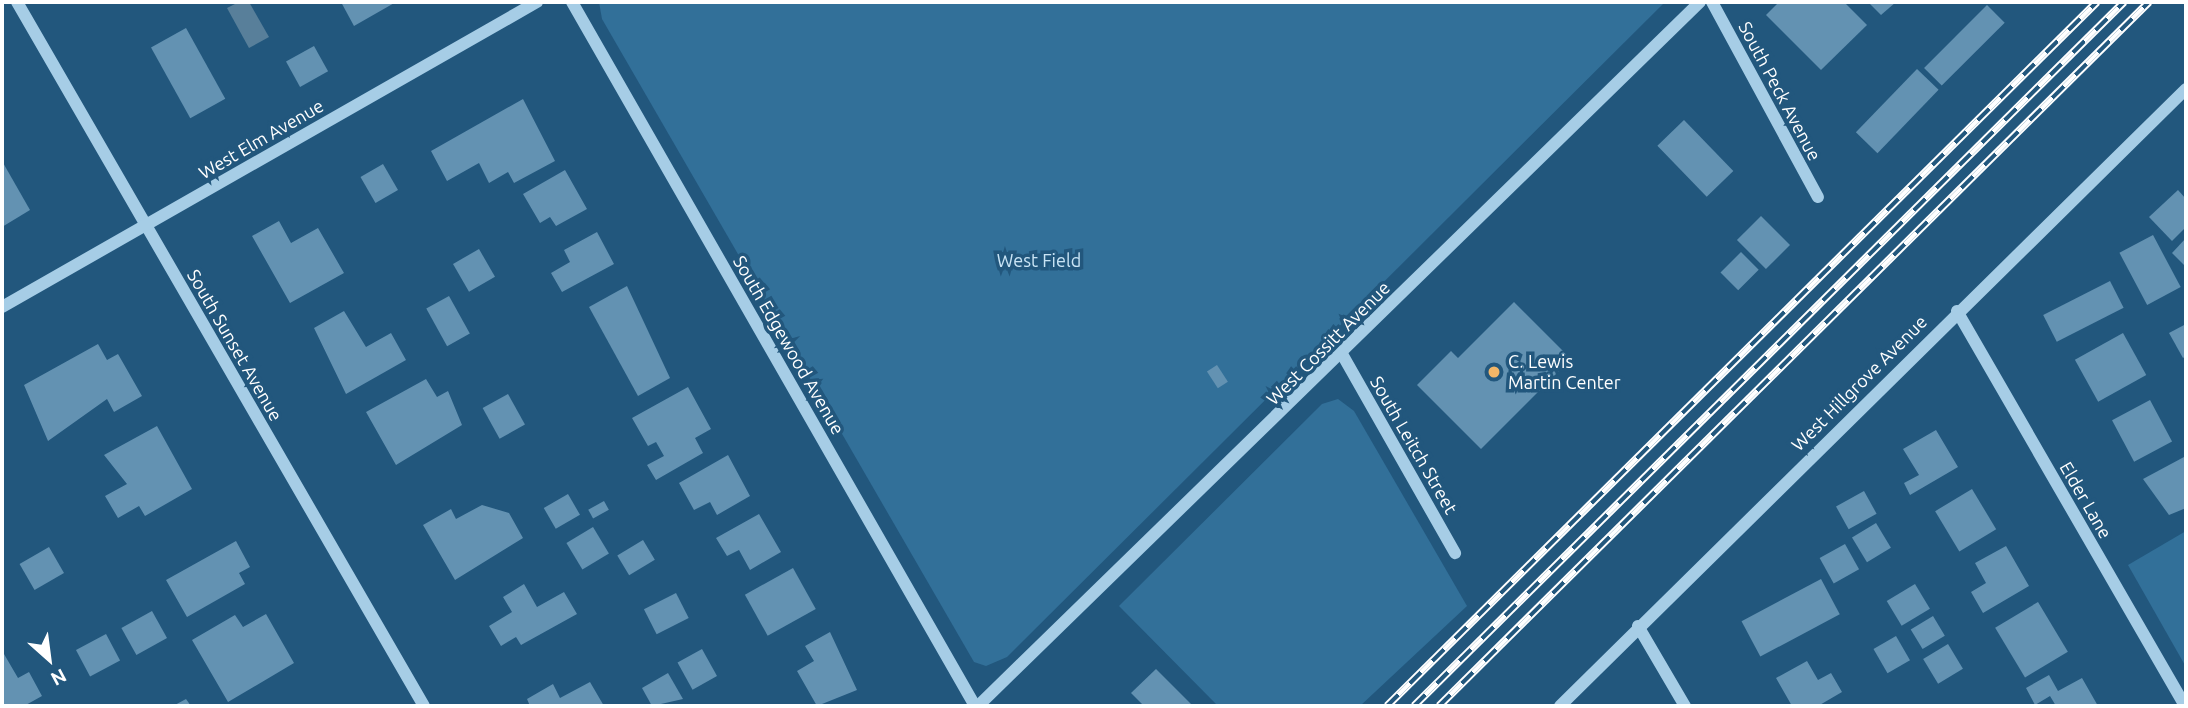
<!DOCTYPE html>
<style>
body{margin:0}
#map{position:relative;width:2188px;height:708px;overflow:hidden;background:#22577d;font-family:Ubuntu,sans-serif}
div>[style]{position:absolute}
.green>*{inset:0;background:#327099}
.water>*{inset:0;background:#587f9a}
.building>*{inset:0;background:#6392b2;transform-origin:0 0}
.minor>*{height:12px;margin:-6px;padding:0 6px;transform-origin:6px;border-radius:6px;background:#a6cde6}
.rail>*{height:8px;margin-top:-4px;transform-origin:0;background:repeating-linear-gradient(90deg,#22577d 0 16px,#fff 0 32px);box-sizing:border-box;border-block:2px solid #fff}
.dots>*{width:19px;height:19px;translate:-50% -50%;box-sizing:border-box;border:4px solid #22577d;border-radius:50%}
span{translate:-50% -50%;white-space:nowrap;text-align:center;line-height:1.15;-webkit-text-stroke:7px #22577d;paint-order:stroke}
.street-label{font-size:18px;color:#fff}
.park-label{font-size:18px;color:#c9e4f5}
.poi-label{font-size:18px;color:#fff}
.left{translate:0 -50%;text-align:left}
.frame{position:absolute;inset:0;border:4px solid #fff;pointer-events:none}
.north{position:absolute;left:14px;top:624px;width:70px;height:70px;-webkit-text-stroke:5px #22577d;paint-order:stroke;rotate:152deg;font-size:19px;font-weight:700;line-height:28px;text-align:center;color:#fff}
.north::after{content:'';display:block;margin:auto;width:24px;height:32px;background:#fff;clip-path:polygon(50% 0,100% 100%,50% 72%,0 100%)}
</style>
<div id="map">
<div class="green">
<i style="clip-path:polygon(599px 2px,1665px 2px,1007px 657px,986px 666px,974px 662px,602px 19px)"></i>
<i style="clip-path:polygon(1338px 399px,1354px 411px,1467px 606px,1360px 706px,1218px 706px,1119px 606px,1322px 404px)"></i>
<i style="clip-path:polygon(2186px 531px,2186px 667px,2128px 565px)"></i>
</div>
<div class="water">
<i style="clip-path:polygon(239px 2px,249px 2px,269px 37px,249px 48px,227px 8px)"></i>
</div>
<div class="building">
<i style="clip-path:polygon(341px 2px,396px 2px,354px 26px)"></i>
<i style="clip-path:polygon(1779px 2px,1844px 2px,1867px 25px,1821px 70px,1766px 15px)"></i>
<i style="clip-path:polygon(1868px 2px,1896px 2px,1881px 15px)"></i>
<i style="left:1987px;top:5px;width:25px;height:89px;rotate:45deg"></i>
<i style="left:186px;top:28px;width:81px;height:40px;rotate:61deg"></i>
<i style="left:314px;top:46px;width:29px;height:32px;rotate:61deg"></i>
<i style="left:1917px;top:69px;width:30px;height:88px;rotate:44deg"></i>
<i style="clip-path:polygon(523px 99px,555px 161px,514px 183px,508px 172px,489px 183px,479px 163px,447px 181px,431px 151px)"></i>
<i style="left:1684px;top:120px;width:71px;height:37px;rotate:46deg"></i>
<i style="clip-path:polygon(2px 161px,30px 210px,2px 227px)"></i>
<i style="left:383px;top:164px;width:30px;height:26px;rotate:60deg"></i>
<i style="clip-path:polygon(565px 170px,587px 209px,556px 226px,550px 217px,540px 223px,523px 194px)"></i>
<i style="clip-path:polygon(2178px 190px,2186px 199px,2186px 227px,2172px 241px,2149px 217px)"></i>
<i style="left:1761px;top:216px;width:41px;height:34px;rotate:45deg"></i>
<i style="clip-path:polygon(279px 221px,291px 243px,318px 228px,344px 273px,290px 303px,252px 236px)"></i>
<i style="clip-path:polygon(597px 232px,614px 264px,562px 292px,551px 273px,570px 262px,564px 250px)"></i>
<i style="left:2153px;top:235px;width:59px;height:38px;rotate:62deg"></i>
<i style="clip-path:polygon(2186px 238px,2186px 267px,2172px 253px)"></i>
<i style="left:479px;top:249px;width:32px;height:30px;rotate:60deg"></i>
<i style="left:1741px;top:252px;width:25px;height:29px;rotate:45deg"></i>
<i style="left:2110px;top:281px;width:30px;height:75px;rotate:63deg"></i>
<i style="clip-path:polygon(627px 286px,670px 378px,638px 396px,589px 307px)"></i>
<i style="left:449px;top:296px;width:43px;height:26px;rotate:61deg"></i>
<i style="clip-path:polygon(1514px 302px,1571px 359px,1481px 449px,1417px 385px,1451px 351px,1458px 358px)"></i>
<i style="clip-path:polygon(344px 311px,366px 347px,391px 333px,406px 360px,346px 394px,314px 328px)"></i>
<i style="clip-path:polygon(2186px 324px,2186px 356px,2183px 358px,2169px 333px)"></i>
<i style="left:2123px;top:333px;width:48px;height:55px;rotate:61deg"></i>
<i style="clip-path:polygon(98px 344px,107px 360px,118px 354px,142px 396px,114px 412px,107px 399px,48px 441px,24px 385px)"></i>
<i style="left:1217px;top:365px;width:20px;height:12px;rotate:57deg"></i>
<i style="clip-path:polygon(426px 379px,437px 397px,448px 391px,462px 425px,396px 465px,366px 412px)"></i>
<i style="clip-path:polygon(688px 387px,711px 429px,695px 438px,703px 453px,656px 480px,647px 465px,664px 456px,656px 442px,648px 446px,632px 418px)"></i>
<i style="left:508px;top:394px;width:35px;height:29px;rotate:61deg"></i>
<i style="left:2150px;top:400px;width:47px;height:43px;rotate:62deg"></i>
<i style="clip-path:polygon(157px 426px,192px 489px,145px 516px,139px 506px,118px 518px,105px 496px,127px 484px,104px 455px)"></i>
<i style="clip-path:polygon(1936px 430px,1958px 467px,1910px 495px,1904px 483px,1919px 475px,1903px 449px)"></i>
<i style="clip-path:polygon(728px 455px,750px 496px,717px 515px,710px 502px,694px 510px,679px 483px)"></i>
<i style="clip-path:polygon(2184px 457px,2186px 508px,2169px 515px,2143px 479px)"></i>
<i style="left:1972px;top:489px;width:47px;height:43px;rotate:59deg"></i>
<i style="left:1864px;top:491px;width:26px;height:32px;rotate:61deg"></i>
<i style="left:568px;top:494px;width:24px;height:28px;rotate:60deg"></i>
<i style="left:604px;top:501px;width:10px;height:18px;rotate:61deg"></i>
<i style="clip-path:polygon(482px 505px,509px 513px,523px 538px,455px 580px,423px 525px,451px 509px,456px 519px)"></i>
<i style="clip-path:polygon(759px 514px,781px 552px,750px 570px,739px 550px,727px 556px,716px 538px)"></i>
<i style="left:1876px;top:523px;width:29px;height:28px;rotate:59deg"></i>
<i style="left:593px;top:527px;width:31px;height:31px;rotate:59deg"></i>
<i style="left:643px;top:540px;width:23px;height:30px;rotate:59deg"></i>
<i style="clip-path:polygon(236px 541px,250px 567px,239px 573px,245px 584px,187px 617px,166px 580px)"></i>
<i style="left:1845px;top:544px;width:29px;height:29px;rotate:61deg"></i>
<i style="clip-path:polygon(2006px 546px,2029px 586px,1983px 613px,1971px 592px,1986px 583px,1975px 563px)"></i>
<i style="left:49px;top:547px;width:30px;height:34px;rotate:60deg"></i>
<i style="left:793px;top:568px;width:47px;height:55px;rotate:61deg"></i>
<i style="left:1821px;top:579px;width:40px;height:90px;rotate:62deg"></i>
<i style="clip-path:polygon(524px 584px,537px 607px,564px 592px,577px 614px,521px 645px,516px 637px,501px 646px,489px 626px,512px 612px,503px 597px)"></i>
<i style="left:1915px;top:584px;width:29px;height:33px;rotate:59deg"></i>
<i style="left:676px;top:593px;width:28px;height:36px;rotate:63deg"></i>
<i style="left:2038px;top:602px;width:58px;height:50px;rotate:59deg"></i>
<i style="left:152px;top:611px;width:31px;height:35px;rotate:61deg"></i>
<i style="clip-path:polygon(266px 614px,294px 663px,228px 702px,192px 640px,235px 615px,243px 627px)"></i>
<i style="left:1933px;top:616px;width:23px;height:26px;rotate:59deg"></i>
<i style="clip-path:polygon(830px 632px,857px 690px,817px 706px,797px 671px,814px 661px,805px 646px)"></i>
<i style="left:106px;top:634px;width:30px;height:34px;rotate:62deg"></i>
<i style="left:1896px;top:636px;width:28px;height:26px;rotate:60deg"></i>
<i style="left:1948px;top:644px;width:29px;height:29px;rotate:59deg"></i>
<i style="left:702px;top:649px;width:31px;height:28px;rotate:61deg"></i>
<i style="clip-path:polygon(4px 654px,18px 678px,29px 672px,42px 696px,24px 706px,2px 706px)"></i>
<i style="clip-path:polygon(1807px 661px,1818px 680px,1831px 673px,1842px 692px,1818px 706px,1792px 706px,1776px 678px)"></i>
<i style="clip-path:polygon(1156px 669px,1193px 706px,1144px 706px,1131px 693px)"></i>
<i style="clip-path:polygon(668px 673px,683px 699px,652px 706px,642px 688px)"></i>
<i style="clip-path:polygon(2049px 675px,2058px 691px,2082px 678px,2098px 706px,2056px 706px,2050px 696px,2035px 705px,2026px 688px)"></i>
<i style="clip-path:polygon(590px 682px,604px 706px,530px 706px,527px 699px,553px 684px,560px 698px)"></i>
<i style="clip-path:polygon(186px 699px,191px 706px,173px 706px)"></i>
</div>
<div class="minor">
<i style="left:17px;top:2px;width:813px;rotate:59.97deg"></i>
<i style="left:572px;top:2px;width:811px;rotate:60.21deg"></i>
<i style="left:1712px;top:2px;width:222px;rotate:61.5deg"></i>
<i style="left:2px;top:307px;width:616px;rotate:-29.69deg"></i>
<i style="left:1957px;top:311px;width:456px;rotate:60deg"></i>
<i style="left:1342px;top:354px;width:229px;rotate:60.4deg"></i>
<i style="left:1638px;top:626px;width:93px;rotate:59.6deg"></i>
<i style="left:978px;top:706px;width:1008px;rotate:-44.28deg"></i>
<i style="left:1560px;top:706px;width:879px;rotate:-44.59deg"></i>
</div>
<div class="rail">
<i style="left:1387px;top:706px;width:1000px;rotate:-44.76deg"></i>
<i style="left:1414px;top:706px;width:1000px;rotate:-44.76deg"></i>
<i style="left:1439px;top:706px;width:1000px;rotate:-44.76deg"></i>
</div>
<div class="dots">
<i style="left:1494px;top:372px;background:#f2b668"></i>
</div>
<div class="street-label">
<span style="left:1780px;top:91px;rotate:62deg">South Peck Avenue</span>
<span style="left:261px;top:139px;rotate:-30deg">West Elm Avenue</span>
<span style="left:1328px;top:343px;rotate:-45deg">West Cossitt Avenue</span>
<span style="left:235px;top:345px;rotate:60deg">South Sunset Avenue</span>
<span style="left:789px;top:345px;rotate:60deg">South Edgewood Avenue</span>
<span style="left:1859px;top:383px;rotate:-45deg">West Hillgrove Avenue</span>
<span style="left:1414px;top:445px;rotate:60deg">South Leitch Street</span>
<span style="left:2086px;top:500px;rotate:60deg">Elder Lane</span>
</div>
<div class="park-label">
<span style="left:1039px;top:260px">West Field</span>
</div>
<div class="poi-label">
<span class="left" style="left:1508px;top:372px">C. Lewis<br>Martin Center</span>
</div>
<div class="frame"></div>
<div class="north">N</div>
</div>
